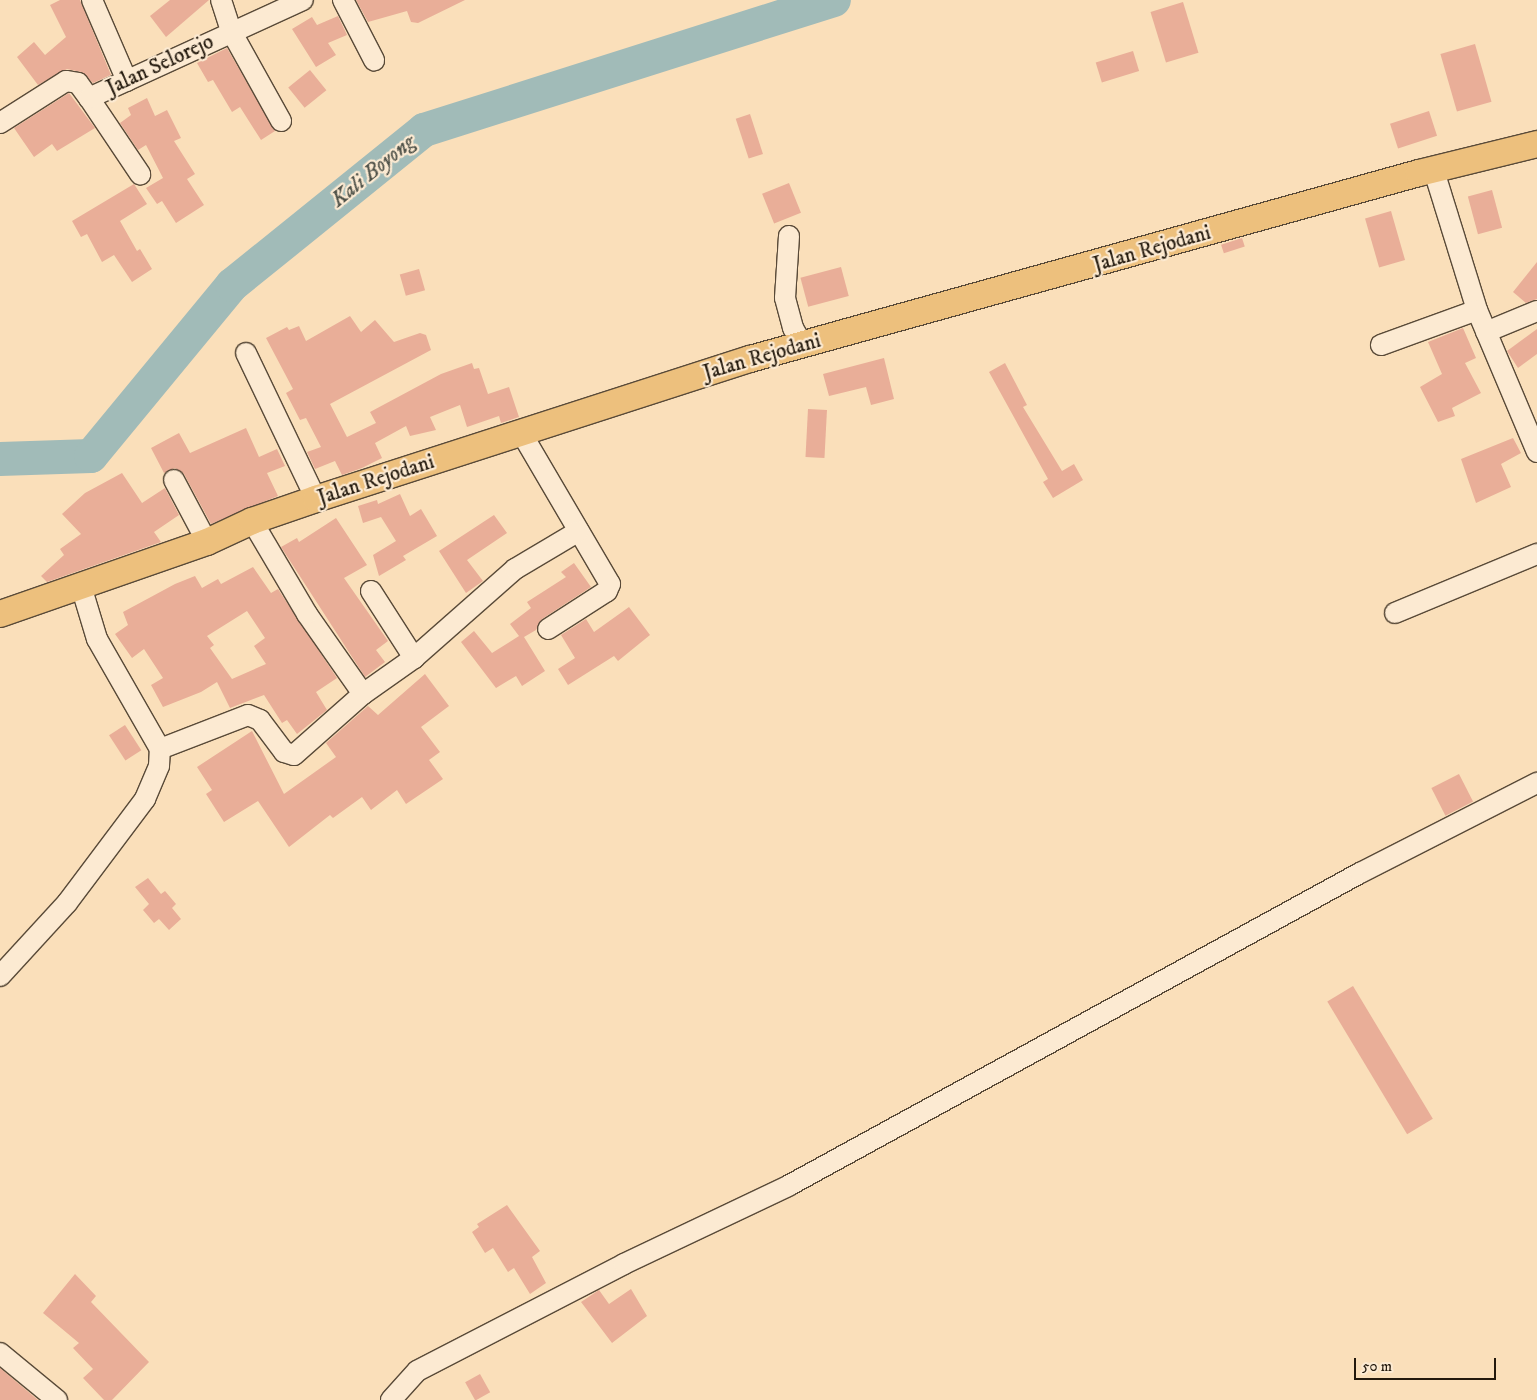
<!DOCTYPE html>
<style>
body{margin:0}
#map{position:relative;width:1537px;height:1400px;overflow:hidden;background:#fadfba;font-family:"IM FELL DW Pica",serif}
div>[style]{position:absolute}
.river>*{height:34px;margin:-17px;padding:0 17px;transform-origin:17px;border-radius:17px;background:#a1bbb8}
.building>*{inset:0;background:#e9ae98;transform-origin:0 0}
.roads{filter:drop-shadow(1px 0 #594a38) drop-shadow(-1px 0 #594a38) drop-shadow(0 1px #594a38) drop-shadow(0 -1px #594a38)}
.minor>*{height:20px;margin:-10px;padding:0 10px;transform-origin:10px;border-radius:10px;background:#fcead2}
.major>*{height:26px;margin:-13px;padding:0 13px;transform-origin:13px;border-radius:13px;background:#edc07d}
span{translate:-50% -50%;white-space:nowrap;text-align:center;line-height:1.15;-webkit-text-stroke:4.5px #fcead2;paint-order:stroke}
.street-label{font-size:21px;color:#23190d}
.water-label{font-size:22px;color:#4f5249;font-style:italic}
.scale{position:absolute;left:1354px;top:1358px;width:142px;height:22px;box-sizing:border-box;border:2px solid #23190d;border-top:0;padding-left:6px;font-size:15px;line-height:18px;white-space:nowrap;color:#23190d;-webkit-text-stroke:4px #fcead2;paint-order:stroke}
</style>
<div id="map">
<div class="river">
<i style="left:0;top:459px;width:91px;rotate:-1.9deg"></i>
<i style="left:91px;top:456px;width:222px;rotate:-50.5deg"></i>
<i style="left:232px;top:285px;width:247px;rotate:-38.9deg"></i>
<i style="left:424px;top:130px;width:430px;rotate:-17.6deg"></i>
</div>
<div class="building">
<i style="clip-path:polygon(60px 0,80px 0,111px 75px,93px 83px,81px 72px,67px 69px,38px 85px,17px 57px,34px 42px,45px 55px,66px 37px,50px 5px)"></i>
<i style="clip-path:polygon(170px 0,209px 0,166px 37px,150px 16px)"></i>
<i style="clip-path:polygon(356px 0,465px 0,418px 23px,411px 22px,407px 11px,368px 22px)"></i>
<i style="left:1183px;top:2px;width:53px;height:34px;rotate:73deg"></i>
<i style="clip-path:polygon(338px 16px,347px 35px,328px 43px,336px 55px,316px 67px,292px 29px,312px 17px,317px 25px)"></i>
<i style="left:1475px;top:44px;width:60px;height:36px;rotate:74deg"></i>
<i style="clip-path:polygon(227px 48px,275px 131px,261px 140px,240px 107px,232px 112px,213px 80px,208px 82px,197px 63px)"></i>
<i style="left:1133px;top:51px;width:21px;height:39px;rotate:73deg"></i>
<i style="left:310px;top:70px;width:26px;height:28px;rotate:51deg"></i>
<i style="clip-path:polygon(69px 93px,95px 128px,57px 151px,52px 144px,34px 157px,14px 128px)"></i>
<i style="clip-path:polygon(147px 98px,155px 116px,167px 110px,181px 138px,174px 141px,195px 174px,187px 179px,204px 205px,176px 223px,162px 201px,157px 204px,146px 188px,163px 178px,146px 145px,138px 150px,120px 123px,131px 115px,128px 108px)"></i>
<i style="left:1429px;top:111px;width:26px;height:41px;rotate:72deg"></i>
<i style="left:750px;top:114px;width:42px;height:15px;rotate:72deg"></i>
<i style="left:789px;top:183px;width:32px;height:29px;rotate:68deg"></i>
<i style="clip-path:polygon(134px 184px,147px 204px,120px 221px,137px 251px,140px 249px,152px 269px,132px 282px,114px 255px,102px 262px,87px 234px,81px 237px,72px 221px)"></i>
<i style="left:1492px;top:190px;width:39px;height:25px;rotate:75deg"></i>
<i style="left:1391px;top:211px;width:51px;height:27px;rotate:74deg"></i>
<i style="left:1242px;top:238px;width:9px;height:22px;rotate:72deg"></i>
<i style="clip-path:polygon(1537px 262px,1537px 299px,1526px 303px,1513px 292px)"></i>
<i style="left:841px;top:267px;width:30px;height:42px;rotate:75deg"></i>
<i style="left:419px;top:269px;width:22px;height:20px;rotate:74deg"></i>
<i style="clip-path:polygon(350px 316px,361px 332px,375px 320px,394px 342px,420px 333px,426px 335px,431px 350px,330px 404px,347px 437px,376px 423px,370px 412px,441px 374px,472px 363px,474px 369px,479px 368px,488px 394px,509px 387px,519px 417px,501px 423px,499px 416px,467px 427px,460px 405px,430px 417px,436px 430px,410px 436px,406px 426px,375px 443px,382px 458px,362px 468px,342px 475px,335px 461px,315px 469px,307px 452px,321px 447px,306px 418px,300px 420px,286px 393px,293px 389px,266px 338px,287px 327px,289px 330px,299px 326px,306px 341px)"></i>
<i style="clip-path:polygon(1463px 328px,1476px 358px,1465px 363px,1481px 393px,1452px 408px,1455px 416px,1438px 422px,1420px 387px,1442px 374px,1428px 342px)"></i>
<i style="clip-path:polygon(1537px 329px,1537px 354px,1518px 368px,1507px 351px)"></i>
<i style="clip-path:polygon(884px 358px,894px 399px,871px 405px,866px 387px,829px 396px,823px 374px)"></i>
<i style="clip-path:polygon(1005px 363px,1027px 405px,1023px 407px,1062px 471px,1074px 464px,1083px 480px,1053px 498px,1043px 482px,1048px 479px,989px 372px)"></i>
<i style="left:808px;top:409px;width:19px;height:48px;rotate:3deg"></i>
<i style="clip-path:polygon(246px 428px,259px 457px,277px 449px,285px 466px,267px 473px,278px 496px,211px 524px,184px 474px,175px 468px,164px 473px,151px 448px,179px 433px,190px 453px)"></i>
<i style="clip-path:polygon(1513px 438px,1521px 453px,1501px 464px,1511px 487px,1476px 503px,1461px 459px)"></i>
<i style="clip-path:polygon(122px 473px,142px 503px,165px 488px,179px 515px,154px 532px,161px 542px,47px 582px,41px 576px,64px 555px,60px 549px,81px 534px,62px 514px,85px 493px)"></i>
<i style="clip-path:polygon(400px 494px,410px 516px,421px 509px,437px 536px,403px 556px,406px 560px,379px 576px,373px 555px,396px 541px,381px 517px,363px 523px,358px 506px,377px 500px,378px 504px)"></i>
<i style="clip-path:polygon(494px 515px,507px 533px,467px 560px,483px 581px,466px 593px,439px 551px)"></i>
<i style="clip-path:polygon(336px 518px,367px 565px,344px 578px,388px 641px,376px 650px,385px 662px,365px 677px,281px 547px,297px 538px,299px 542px)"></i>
<i style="clip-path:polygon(574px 563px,591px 587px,542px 619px,536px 630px,524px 637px,545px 671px,522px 686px,516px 676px,496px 688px,461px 642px,474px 631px,492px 653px,519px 636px,510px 624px,531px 608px,527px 602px,566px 577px,561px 572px)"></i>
<i style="clip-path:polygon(evenodd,253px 567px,271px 593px,278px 589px,337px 678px,316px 692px,327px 710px,297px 734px,287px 720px,282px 723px,264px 695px,230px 708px,217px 682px,201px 692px,163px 707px,151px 685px,163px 678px,144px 649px,132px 658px,115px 634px,128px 625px,123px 612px,175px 584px,195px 576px,202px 588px,218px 579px,221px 584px,253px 567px,247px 611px,265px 638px,254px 646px,266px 664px,232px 679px,210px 648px,214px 645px,207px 636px,247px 611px)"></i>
<i style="clip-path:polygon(629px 607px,650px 635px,618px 661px,614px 656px,568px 685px,558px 669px,575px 658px,561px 635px,586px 619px,594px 632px)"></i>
<i style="clip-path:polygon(425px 674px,449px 706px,421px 727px,440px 752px,429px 760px,443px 779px,406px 804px,397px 790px,371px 810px,362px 797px,333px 818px,330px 815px,289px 847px,258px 801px,224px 822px,206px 794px,212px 790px,197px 767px,252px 731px,284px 794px,336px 757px,326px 743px,368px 706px,378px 715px)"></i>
<i style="left:125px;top:725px;width:30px;height:19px;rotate:57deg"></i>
<i style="left:1459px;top:774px;width:31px;height:31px;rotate:63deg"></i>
<i style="clip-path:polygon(148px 878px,161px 894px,165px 891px,176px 904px,172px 908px,181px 919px,169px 930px,159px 919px,154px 923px,143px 910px,149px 904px,135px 887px)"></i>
<i style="left:1353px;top:986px;width:155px;height:30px;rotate:59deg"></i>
<i style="clip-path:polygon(507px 1205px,540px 1251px,532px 1257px,546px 1283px,530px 1294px,514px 1268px,508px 1272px,493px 1248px,485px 1253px,472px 1232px,479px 1227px,477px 1224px)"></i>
<i style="clip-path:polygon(75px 1274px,96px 1296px,91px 1302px,149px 1362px,112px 1400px,104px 1400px,83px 1378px,93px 1369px,73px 1348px,79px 1343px,43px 1313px)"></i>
<i style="clip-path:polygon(631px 1289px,647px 1316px,612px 1343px,581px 1302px,599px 1290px,609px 1304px)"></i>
<i style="clip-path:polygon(0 1368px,38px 1400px,0 1400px)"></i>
<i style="left:480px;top:1374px;width:21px;height:17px;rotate:61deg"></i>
</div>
<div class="roads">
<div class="minor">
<i style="left:92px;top:0;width:88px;rotate:66.6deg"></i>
<i style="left:221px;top:0;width:33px;rotate:72deg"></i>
<i style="left:231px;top:31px;width:103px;rotate:60.9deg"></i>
<i style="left:343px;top:0;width:68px;rotate:62.7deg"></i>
<i style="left:89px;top:98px;width:92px;rotate:56.1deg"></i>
<i style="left:0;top:123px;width:78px;rotate:-32.5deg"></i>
<i style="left:66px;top:81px;width:12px;rotate:9deg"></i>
<i style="left:78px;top:83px;width:19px;rotate:54deg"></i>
<i style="left:89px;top:98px;width:235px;rotate:-24.6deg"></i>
<i style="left:1434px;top:171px;width:145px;rotate:72.8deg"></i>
<i style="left:1477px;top:310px;width:154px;rotate:67.1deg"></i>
<i style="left:789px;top:236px;width:62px;rotate:93.7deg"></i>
<i style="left:785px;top:298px;width:31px;rotate:75deg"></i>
<i style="left:793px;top:328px;width:20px;rotate:60deg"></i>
<i style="left:1486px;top:332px;width:55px;rotate:-22.4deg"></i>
<i style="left:1381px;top:345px;width:102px;rotate:-20deg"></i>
<i style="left:246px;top:353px;width:162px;rotate:64.4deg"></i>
<i style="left:522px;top:434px;width:174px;rotate:59.6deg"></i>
<i style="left:610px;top:584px;width:8px;rotate:113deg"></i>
<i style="left:607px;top:591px;width:70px;rotate:147.2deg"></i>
<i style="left:174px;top:480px;width:70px;rotate:62deg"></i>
<i style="left:371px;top:591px;width:80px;rotate:57.3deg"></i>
<i style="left:1395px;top:613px;width:154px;rotate:-22.6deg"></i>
<i style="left:363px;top:694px;width:62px;rotate:-35.2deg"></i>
<i style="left:414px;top:658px;width:135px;rotate:-41.4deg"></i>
<i style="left:515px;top:569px;width:74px;rotate:-30.7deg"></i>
<i style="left:160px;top:749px;width:94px;rotate:-21.1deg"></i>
<i style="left:248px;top:715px;width:13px;rotate:23deg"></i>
<i style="left:260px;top:720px;width:40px;rotate:53deg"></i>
<i style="left:284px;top:752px;width:10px;rotate:17deg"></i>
<i style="left:294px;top:755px;width:92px;rotate:-41.5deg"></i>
<i style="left:363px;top:694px;width:98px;rotate:-125deg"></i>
<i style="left:307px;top:614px;width:108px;rotate:-120.6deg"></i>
<i style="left:0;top:976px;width:99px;rotate:-47.5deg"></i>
<i style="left:67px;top:903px;width:130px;rotate:-53.1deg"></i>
<i style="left:145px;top:799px;width:36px;rotate:-67deg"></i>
<i style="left:159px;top:766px;width:17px;rotate:-87deg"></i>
<i style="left:160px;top:749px;width:127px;rotate:-119.8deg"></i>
<i style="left:97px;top:639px;width:55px;rotate:-106.8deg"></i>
<i style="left:0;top:1353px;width:74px;rotate:39.5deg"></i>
<i style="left:391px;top:1400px;width:39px;rotate:-48deg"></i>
<i style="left:417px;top:1371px;width:233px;rotate:-27.3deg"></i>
<i style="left:624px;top:1264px;width:182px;rotate:-25.4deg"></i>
<i style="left:788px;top:1186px;width:652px;rotate:-28.69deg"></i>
<i style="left:1360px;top:873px;width:199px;rotate:-27deg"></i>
</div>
<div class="major">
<i style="left:0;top:614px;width:219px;rotate:-19.2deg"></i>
<i style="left:207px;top:542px;width:50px;rotate:-25deg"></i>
<i style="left:252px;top:521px;width:68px;rotate:-19deg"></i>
<i style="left:316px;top:499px;width:456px;rotate:-17.9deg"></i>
<i style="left:750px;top:359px;width:694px;rotate:-15.54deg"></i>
<i style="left:1419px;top:173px;width:122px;rotate:-13.8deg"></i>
</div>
</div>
<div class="street-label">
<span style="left:160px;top:65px;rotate:-25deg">Jalan Selorejo</span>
<span style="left:1152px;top:249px;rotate:-16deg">Jalan Rejodani</span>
<span style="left:762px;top:357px;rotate:-16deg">Jalan Rejodani</span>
<span style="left:376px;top:480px;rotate:-18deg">Jalan Rejodani</span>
</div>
<div class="water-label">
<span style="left:373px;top:171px;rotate:-39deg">Kali Boyong</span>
</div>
<div class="scale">50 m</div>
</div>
